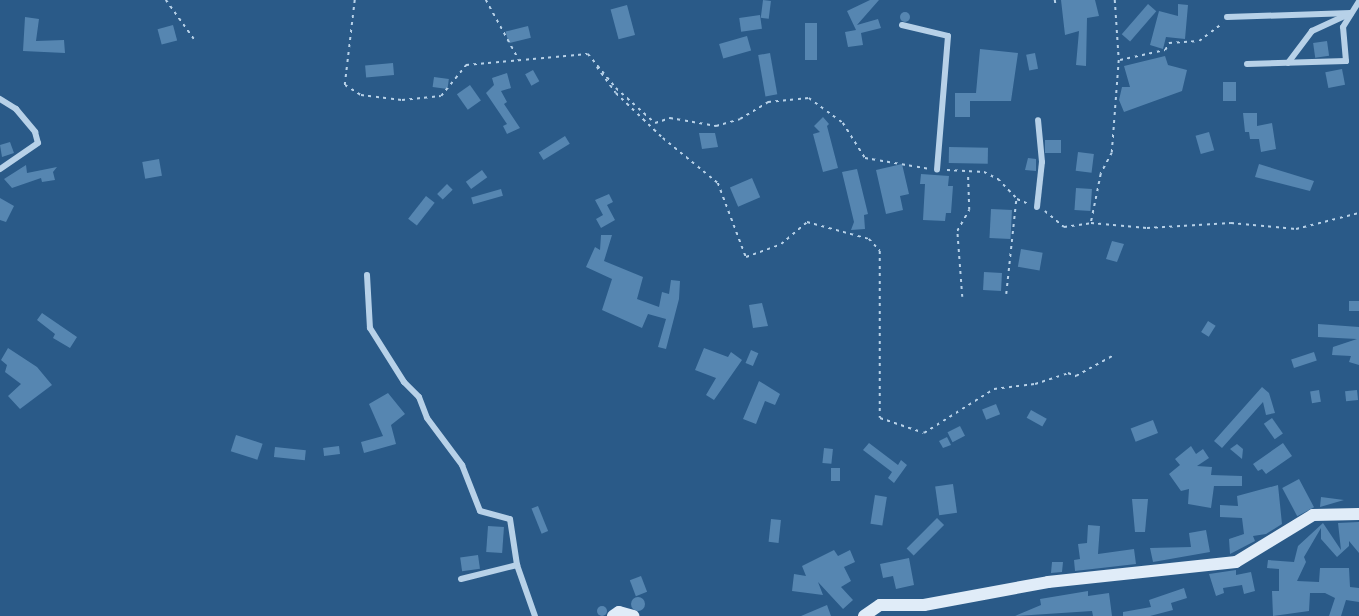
<!DOCTYPE html>
<style>
body{margin:0}
#map{position:relative;width:1359px;height:616px;overflow:hidden;background:#2a5a88;font-family:Ubuntu,sans-serif}
div>[style]{position:absolute}
.building>*{inset:0;background:#5686b1;transform-origin:0 0}
.round{border-radius:50%}
.path>*{height:1.5px;margin-top:-0.75px;transform-origin:0;background:repeating-linear-gradient(90deg,#b7d1e8 0 3px,transparent 0 7.5px)}
.street>*{height:6px;margin:-3px;padding:0 3px;transform-origin:3px;border-radius:3px;background:#b7d1e8}
.secondary>*{height:12px;margin:-6px;padding:0 6px;transform-origin:6px;border-radius:6px;background:#e0ecf8}
span{translate:-50% -50%;white-space:nowrap;text-align:center;line-height:1.15;-webkit-text-stroke:5px #2a5a88;paint-order:stroke}
</style>
<div id="map">
<div class="building">
<i style="left:763px;top:0;width:8px;height:18px;rotate:7deg"></i>
<i style="clip-path:polygon(870px 0,879px 0,857px 25px,878px 19px,881px 28px,861px 33px,863px 45px,848px 47px,845px 32px,856px 30px,847px 11px)"></i>
<i style="clip-path:polygon(1061px 0,1095px 0,1099px 16px,1087px 18px,1086px 66px,1076px 65px,1079px 31px,1065px 35px)"></i>
<i style="left:1148px;top:4px;width:11px;height:40px;rotate:41deg"></i>
<i style="clip-path:polygon(1178px 4px,1188px 5px,1185px 39px,1166px 37px,1163px 49px,1150px 45px,1159px 11px,1178px 16px)"></i>
<i style="left:627px;top:5px;width:31px;height:17px;rotate:75deg"></i>
<i class="round" style="left:900px;top:12px;width:10px;height:10px"></i>
<i style="left:760px;top:15px;width:14px;height:21px;rotate:82deg"></i>
<i style="clip-path:polygon(25px 17px,39px 19px,36px 41px,64px 40px,65px 53px,23px 51px)"></i>
<i style="left:805px;top:23px;width:12px;height:37px"></i>
<i style="left:173px;top:25px;width:16px;height:16px;rotate:75deg"></i>
<i style="left:528px;top:26px;width:12px;height:23px;rotate:76deg"></i>
<i style="left:747px;top:36px;width:15px;height:29px;rotate:74deg"></i>
<i style="left:1327px;top:41px;width:15px;height:14px;rotate:82deg"></i>
<i style="clip-path:polygon(980px 49px,1018px 53px,1011px 101px,970px 101px,970px 117px,955px 117px,955px 93px,976px 93px)"></i>
<i style="left:770px;top:53px;width:42px;height:12px;rotate:80deg"></i>
<i style="left:1035px;top:53px;width:16px;height:9px;rotate:79deg"></i>
<i style="clip-path:polygon(1165px 56px,1168px 65px,1187px 70px,1182px 91px,1124px 112px,1119px 100px,1122px 87px,1130px 87px,1124px 66px)"></i>
<i style="left:393px;top:63px;width:12px;height:28px;rotate:85deg"></i>
<i style="left:1342px;top:69px;width:16px;height:17px;rotate:79deg"></i>
<i style="left:533px;top:70px;width:13px;height:9px;rotate:61deg"></i>
<i style="clip-path:polygon(507px 73px,511px 88px,501px 91px,507px 102px,504px 104px,520px 128px,507px 134px,503px 126px,507px 124px,486px 93px,494px 85px,492px 78px)"></i>
<i style="left:434px;top:77px;width:15px;height:10px;rotate:8deg"></i>
<i style="left:1223px;top:82px;width:13px;height:19px"></i>
<i style="left:470px;top:85px;width:19px;height:16px;rotate:55deg"></i>
<i style="clip-path:polygon(1243px 113px,1257px 113px,1257px 126px,1272px 123px,1276px 149px,1261px 152px,1259px 139px,1250px 139px,1249px 132px,1245px 132px)"></i>
<i style="clip-path:polygon(823px 117px,829px 124px,827px 126px,838px 168px,823px 172px,813px 134px,820px 132px,814px 126px)"></i>
<i style="left:1209px;top:132px;width:19px;height:14px;rotate:74deg"></i>
<i style="clip-path:polygon(699px 133px,715px 133px,718px 147px,702px 149px)"></i>
<i style="left:565px;top:136px;width:9px;height:31px;rotate:58deg"></i>
<i style="left:1061px;top:140px;width:13px;height:16px;rotate:90deg"></i>
<i style="clip-path:polygon(10px 142px,14px 153px,2px 157px,0 145px)"></i>
<i style="left:949px;top:147px;width:39px;height:16px;rotate:1deg"></i>
<i style="left:1078px;top:152px;width:16px;height:19px;rotate:7deg"></i>
<i style="clip-path:polygon(1028px 158px,1036px 159px,1036px 171px,1025px 170px)"></i>
<i style="left:159px;top:159px;width:17px;height:17px;rotate:80deg"></i>
<i style="clip-path:polygon(902px 164px,909px 194px,900px 196px,903px 210px,886px 214px,876px 170px)"></i>
<i style="clip-path:polygon(1259px 164px,1314px 181px,1310px 191px,1255px 177px)"></i>
<i style="clip-path:polygon(26px 165px,27px 173px,57px 167px,53px 172px,55px 180px,42px 182px,41px 178px,12px 188px,4px 179px)"></i>
<i style="clip-path:polygon(857px 169px,868px 214px,864px 215px,865px 229px,851px 230px,854px 222px,842px 172px)"></i>
<i style="left:482px;top:170px;width:9px;height:20px;rotate:54deg"></i>
<i style="clip-path:polygon(921px 174px,949px 176px,948px 186px,953px 186px,951px 213px,946px 213px,945px 221px,923px 220px,925px 184px,920px 184px)"></i>
<i style="left:752px;top:178px;width:21px;height:24px;rotate:67deg"></i>
<i style="left:447px;top:184px;width:8px;height:14px;rotate:45deg"></i>
<i style="left:1076px;top:188px;width:16px;height:22px;rotate:4deg"></i>
<i style="left:501px;top:189px;width:7px;height:31px;rotate:74deg"></i>
<i style="clip-path:polygon(609px 194px,613px 202px,607px 205px,615px 220px,601px 228px,596px 219px,603px 215px,595px 200px)"></i>
<i style="left:426px;top:196px;width:11px;height:29px;rotate:38deg"></i>
<i style="clip-path:polygon(0 198px,14px 206px,6px 222px,0 220px)"></i>
<i style="left:991px;top:209px;width:21px;height:29px;rotate:3deg"></i>
<i style="clip-path:polygon(601px 235px,612px 235px,604px 261px,643px 277px,637px 299px,659px 307px,662px 292px,669px 294px,671px 280px,680px 281px,679px 299px,666px 349px,658px 347px,666px 319px,648px 314px,642px 328px,602px 310px,612px 279px,586px 267px,595px 247px,600px 250px)"></i>
<i style="clip-path:polygon(1112px 241px,1124px 244px,1117px 262px,1106px 259px)"></i>
<i style="left:1021px;top:249px;width:22px;height:18px;rotate:10deg"></i>
<i style="left:984px;top:272px;width:18px;height:18px;rotate:3deg"></i>
<i style="left:1349px;top:301px;width:10px;height:10px"></i>
<i style="clip-path:polygon(762px 303px,768px 326px,753px 328px,749px 305px)"></i>
<i style="clip-path:polygon(42px 313px,77px 337px,70px 348px,53px 338px,55px 334px,37px 320px)"></i>
<i style="left:1208px;top:321px;width:9px;height:13px;rotate:32deg"></i>
<i style="clip-path:polygon(1318px 324px,1359px 327px,1359px 365px,1349px 362px,1351px 356px,1332px 355px,1333px 347px,1357px 339px,1318px 337px)"></i>
<i style="clip-path:polygon(8px 348px,37px 367px,52px 385px,20px 409px,8px 396px,21px 384px,5px 372px,7px 365px,1px 360px)"></i>
<i style="clip-path:polygon(704px 348px,728px 357px,731px 352px,742px 360px,714px 400px,706px 395px,716px 378px,695px 370px)"></i>
<i style="left:751px;top:350px;width:8px;height:14px;rotate:23deg"></i>
<i style="left:1314px;top:352px;width:9px;height:24px;rotate:72deg"></i>
<i style="clip-path:polygon(759px 381px,780px 394px,775px 405px,765px 401px,756px 424px,743px 419px)"></i>
<i style="clip-path:polygon(1262px 387px,1269px 393px,1275px 413px,1266px 415px,1263px 402px,1222px 448px,1214px 441px)"></i>
<i style="left:1319px;top:390px;width:12px;height:9px;rotate:81deg"></i>
<i style="left:1357px;top:390px;width:10px;height:12px;rotate:84deg"></i>
<i style="clip-path:polygon(388px 393px,405px 414px,391px 425px,396px 444px,364px 453px,361px 442px,383px 436px,369px 404px)"></i>
<i style="left:996px;top:404px;width:11px;height:15px;rotate:68deg"></i>
<i style="left:1031px;top:410px;width:18px;height:9px;rotate:29deg"></i>
<i style="left:1272px;top:418px;width:19px;height:10px;rotate:55deg"></i>
<i style="left:1153px;top:420px;width:14px;height:24px;rotate:69deg"></i>
<i style="left:960px;top:426px;width:11px;height:14px;rotate:63deg"></i>
<i style="left:236px;top:435px;width:28px;height:17px;rotate:18deg"></i>
<i style="clip-path:polygon(947px 437px,951px 445px,943px 448px,939px 441px)"></i>
<i style="clip-path:polygon(869px 443px,898px 465px,901px 460px,907px 465px,894px 483px,888px 478px,892px 472px,863px 450px)"></i>
<i style="clip-path:polygon(1283px 443px,1292px 456px,1266px 474px,1262px 469px,1258px 471px,1253px 464px)"></i>
<i style="clip-path:polygon(1237px 444px,1243px 449px,1242px 459px,1230px 449px)"></i>
<i style="left:339px;top:446px;width:8px;height:16px;rotate:83deg"></i>
<i style="clip-path:polygon(1191px 446px,1196px 454px,1203px 449px,1209px 458px,1197px 466px,1212px 467px,1211px 475px,1242px 476px,1242px 486px,1214px 486px,1211px 508px,1188px 504px,1189px 489px,1181px 491px,1169px 474px,1180px 465px,1175px 459px)"></i>
<i style="left:275px;top:447px;width:31px;height:10px;rotate:6deg"></i>
<i style="left:824px;top:448px;width:9px;height:15px;rotate:6deg"></i>
<i style="left:831px;top:468px;width:9px;height:13px"></i>
<i style="left:1299px;top:479px;width:32px;height:19px;rotate:62deg"></i>
<i style="left:953px;top:484px;width:29px;height:18px;rotate:82deg"></i>
<i style="clip-path:polygon(1278px 485px,1282px 524px,1266px 534px,1253px 536px,1255px 541px,1230px 554px,1229px 539px,1244px 534px,1242px 518px,1220px 517px,1220px 505px,1238px 506px,1237px 496px)"></i>
<i style="left:875px;top:495px;width:12px;height:29px;rotate:9deg"></i>
<i style="clip-path:polygon(1321px 497px,1344px 500px,1320px 507px)"></i>
<i style="clip-path:polygon(1132px 499px,1148px 499px,1145px 532px,1135px 532px)"></i>
<i style="left:538px;top:506px;width:27px;height:7px;rotate:68deg"></i>
<i style="left:937px;top:518px;width:10px;height:43px;rotate:45deg"></i>
<i style="left:771px;top:519px;width:10px;height:23px;rotate:6deg"></i>
<i style="clip-path:polygon(1359px 522px,1359px 553px,1349px 541px,1349px 546px,1337px 557px,1321px 539px,1321px 528px,1304px 557px,1306px 562px,1297px 581px,1319px 582px,1320px 568px,1349px 568px,1350px 587px,1359px 588px,1359px 602px,1346px 600px,1341px 616px,1329px 616px,1335px 598px,1325px 593px,1310px 593px,1309px 611px,1273px 616px,1272px 591px,1279px 591px,1279px 569px,1267px 568px,1268px 560px,1294px 562px,1298px 546px,1323px 523px,1341px 550px,1338px 523px)"></i>
<i style="clip-path:polygon(1088px 525px,1100px 526px,1098px 554px,1134px 549px,1136px 564px,1075px 571px,1074px 560px,1080px 559px,1078px 544px,1087px 543px)"></i>
<i style="left:488px;top:526px;width:16px;height:26px;rotate:4deg"></i>
<i style="clip-path:polygon(1206px 530px,1210px 552px,1153px 562px,1150px 548px,1191px 547px,1189px 533px)"></i>
<i style="clip-path:polygon(834px 550px,838px 556px,850px 550px,855px 562px,844px 567px,851px 581px,841px 587px,853px 600px,843px 609px,818px 582px,823px 595px,792px 591px,794px 574px,806px 576px,802px 566px)"></i>
<i style="left:478px;top:555px;width:14px;height:18px;rotate:82deg"></i>
<i style="clip-path:polygon(909px 558px,914px 585px,896px 589px,893px 576px,883px 578px,880px 564px)"></i>
<i style="clip-path:polygon(1052px 562px,1063px 562px,1062px 572px,1051px 573px)"></i>
<i style="clip-path:polygon(1236px 570px,1236px 575px,1251px 572px,1255px 591px,1244px 594px,1242px 585px,1223px 588px,1224px 593px,1216px 596px,1209px 574px)"></i>
<i style="left:641px;top:576px;width:17px;height:12px;rotate:69deg"></i>
<i style="clip-path:polygon(1184px 588px,1187px 598px,1171px 603px,1173px 610px,1150px 616px,1123px 616px,1123px 612px,1151px 607px,1149px 600px)"></i>
<i style="clip-path:polygon(1088px 591px,1088px 596px,1109px 593px,1112px 616px,1093px 616px,1092px 611px,1015px 616px,1041px 605px,1040px 599px)"></i>
<i class="round" style="left:631px;top:597px;width:14px;height:14px"></i>
<i style="clip-path:polygon(827px 605px,831px 616px,801px 616px)"></i>
<i class="round" style="left:597px;top:606px;width:10px;height:10px"></i>
</div>
<div class="path">
<i style="left:166px;top:0;width:48px;rotate:54.3deg"></i>
<i style="left:355px;top:0;width:86px;rotate:96.7deg"></i>
<i style="left:345px;top:85px;width:19px;rotate:32deg"></i>
<i style="left:361px;top:95px;width:41px;rotate:7deg"></i>
<i style="left:402px;top:100px;width:39px;rotate:-6deg"></i>
<i style="left:441px;top:96px;width:40px;rotate:-51deg"></i>
<i style="left:466px;top:65px;width:122px;rotate:-5.2deg"></i>
<i style="left:588px;top:54px;width:44px;rotate:50.5deg"></i>
<i style="left:616px;top:88px;width:52px;rotate:41.9deg"></i>
<i style="left:655px;top:123px;width:16px;rotate:-18deg"></i>
<i style="left:670px;top:118px;width:47px;rotate:9.9deg"></i>
<i style="left:716px;top:126px;width:25px;rotate:-16deg"></i>
<i style="left:740px;top:119px;width:33px;rotate:-31deg"></i>
<i style="left:768px;top:102px;width:41px;rotate:-5.6deg"></i>
<i style="left:809px;top:98px;width:42px;rotate:36.3deg"></i>
<i style="left:843px;top:123px;width:41px;rotate:57.8deg"></i>
<i style="left:865px;top:158px;width:66px;rotate:9.6deg"></i>
<i style="left:486px;top:0;width:68px;rotate:61.2deg"></i>
<i style="left:1055px;top:0;width:7px;rotate:82deg"></i>
<i style="left:1115px;top:0;width:60px;rotate:86.2deg"></i>
<i style="left:1119px;top:60px;width:93px;rotate:94.3deg"></i>
<i style="left:1112px;top:153px;width:24px;rotate:118deg"></i>
<i style="left:1101px;top:174px;width:50px;rotate:101.5deg"></i>
<i style="left:1091px;top:223px;width:56px;rotate:5.1deg"></i>
<i style="left:1147px;top:228px;width:84px;rotate:-3.4deg"></i>
<i style="left:1231px;top:223px;width:65px;rotate:5.3deg"></i>
<i style="left:1296px;top:229px;width:65px;rotate:-14.3deg"></i>
<i style="left:1120px;top:60px;width:46px;rotate:-12.5deg"></i>
<i style="left:1165px;top:50px;width:8px;rotate:-60deg"></i>
<i style="left:1169px;top:43px;width:30px;rotate:-4deg"></i>
<i style="left:1199px;top:41px;width:30px;rotate:-37deg"></i>
<i style="left:597px;top:67px;width:32px;rotate:54deg"></i>
<i style="left:616px;top:93px;width:65px;rotate:43.8deg"></i>
<i style="left:663px;top:138px;width:71px;rotate:39.3deg"></i>
<i style="left:718px;top:183px;width:79px;rotate:69.3deg"></i>
<i style="left:746px;top:257px;width:37px;rotate:-20deg"></i>
<i style="left:781px;top:244px;width:34px;rotate:-40deg"></i>
<i style="left:807px;top:222px;width:64px;rotate:15.3deg"></i>
<i style="left:869px;top:239px;width:16px;rotate:47deg"></i>
<i style="left:880px;top:251px;width:167px;rotate:90deg"></i>
<i style="left:880px;top:418px;width:46px;rotate:18.8deg"></i>
<i style="left:924px;top:433px;width:83px;rotate:-32.2deg"></i>
<i style="left:994px;top:389px;width:41px;rotate:-7deg"></i>
<i style="left:1035px;top:384px;width:35px;rotate:-18deg"></i>
<i style="left:1068px;top:373px;width:9px;rotate:21deg"></i>
<i style="left:1076px;top:376px;width:43px;rotate:-28.9deg"></i>
<i style="left:947px;top:170px;width:37px;rotate:3deg"></i>
<i style="left:984px;top:172px;width:16px;rotate:27deg"></i>
<i style="left:998px;top:179px;width:28px;rotate:46deg"></i>
<i style="left:1017px;top:199px;width:13px;rotate:23deg"></i>
<i style="left:1045px;top:211px;width:25px;rotate:40deg"></i>
<i style="left:1064px;top:227px;width:27px;rotate:-8deg"></i>
<i style="left:1006px;top:294px;width:95px;rotate:-83.9deg"></i>
<i style="left:962px;top:297px;width:66px;rotate:-94.3deg"></i>
<i style="left:957px;top:231px;width:24px;rotate:-60deg"></i>
<i style="left:969px;top:210px;width:37px;rotate:-92deg"></i>
</div>
<div class="street">
<i style="left:1227px;top:17px;width:124px;rotate:-1.8deg"></i>
<i style="left:1351px;top:13px;width:43px;rotate:155.2deg"></i>
<i style="left:1312px;top:31px;width:40px;rotate:127deg"></i>
<i style="left:902px;top:25px;width:47px;rotate:13.4deg"></i>
<i style="left:948px;top:36px;width:134px;rotate:94.7deg"></i>
<i style="left:1247px;top:64px;width:99px;rotate:-1.7deg"></i>
<i style="left:1346px;top:61px;width:34px;rotate:-95deg"></i>
<i style="left:1343px;top:27px;width:31px;rotate:-58deg"></i>
<i style="left:0;top:99px;width:19px;rotate:32deg"></i>
<i style="left:16px;top:109px;width:30px;rotate:50deg"></i>
<i style="left:35px;top:132px;width:11px;rotate:75deg"></i>
<i style="left:38px;top:143px;width:46px;rotate:145.6deg"></i>
<i style="left:1037px;top:207px;width:45px;rotate:-83.7deg"></i>
<i style="left:1042px;top:162px;width:42px;rotate:-95.4deg"></i>
<i style="left:367px;top:275px;width:53px;rotate:86.8deg"></i>
<i style="left:370px;top:328px;width:64px;rotate:57.8deg"></i>
<i style="left:404px;top:382px;width:21px;rotate:45deg"></i>
<i style="left:419px;top:397px;width:22px;rotate:69deg"></i>
<i style="left:427px;top:418px;width:59px;rotate:53.3deg"></i>
<i style="left:462px;top:465px;width:49px;rotate:68.6deg"></i>
<i style="left:480px;top:511px;width:31px;rotate:15deg"></i>
<i style="left:510px;top:519px;width:47px;rotate:81.3deg"></i>
<i style="left:517px;top:565px;width:54px;rotate:70.6deg"></i>
<i style="left:461px;top:579px;width:58px;rotate:-14deg"></i>
</div>
<div class="secondary">
<i style="left:613px;top:616px;width:7px;rotate:-34deg"></i>
<i style="left:619px;top:612px;width:15px;rotate:16deg"></i>
<i style="left:864px;top:616px;width:19px;rotate:-35deg"></i>
<i style="left:880px;top:605px;width:44px"></i>
<i style="left:924px;top:605px;width:126px;rotate:-10.5deg"></i>
<i style="left:1048px;top:582px;width:189px;rotate:-6.1deg"></i>
<i style="left:1236px;top:562px;width:90px;rotate:-31.4deg"></i>
<i style="left:1313px;top:515px;width:46px;rotate:-1.2deg"></i>
</div>
</div>
